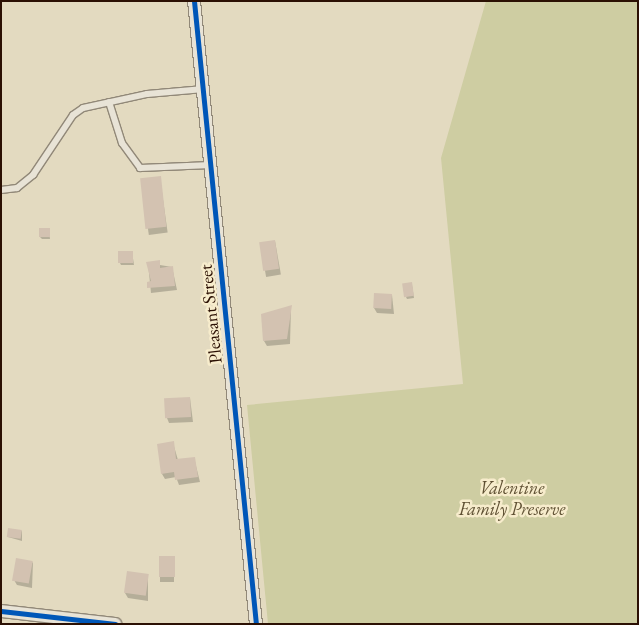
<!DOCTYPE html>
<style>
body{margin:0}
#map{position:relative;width:639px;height:625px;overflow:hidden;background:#e3dac0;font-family:"EB Garamond",serif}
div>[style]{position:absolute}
.green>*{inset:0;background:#cecda2}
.shadow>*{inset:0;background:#0003;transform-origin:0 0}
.building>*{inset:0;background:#d3c2b1;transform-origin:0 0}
.roads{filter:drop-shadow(1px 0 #918878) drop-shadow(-1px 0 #918878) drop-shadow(0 1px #918878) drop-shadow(0 -1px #918878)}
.service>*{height:6px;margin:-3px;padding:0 3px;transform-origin:3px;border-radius:3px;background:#e8e3d6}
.minor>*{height:12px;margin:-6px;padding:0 6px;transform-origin:6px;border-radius:6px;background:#e8e3d6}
.cycleway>*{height:5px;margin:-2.5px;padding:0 2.5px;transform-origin:2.5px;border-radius:2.5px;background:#0057b8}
span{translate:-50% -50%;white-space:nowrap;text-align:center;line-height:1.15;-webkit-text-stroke:5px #f7eccc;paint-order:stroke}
.street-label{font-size:18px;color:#2b1003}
.park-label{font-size:18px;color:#5e4f32;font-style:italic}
.frame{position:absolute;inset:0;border:2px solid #2b1003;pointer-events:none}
</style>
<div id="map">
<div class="green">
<i style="clip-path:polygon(486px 1px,638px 1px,638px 624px,268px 624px,247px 405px,463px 384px,441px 158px)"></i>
</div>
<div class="shadow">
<i style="left:160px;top:178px;width:55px;height:19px;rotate:82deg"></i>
<i style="clip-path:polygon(49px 229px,50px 239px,42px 239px,40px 237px)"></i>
<i style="left:275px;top:241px;width:34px;height:15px;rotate:80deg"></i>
<i style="clip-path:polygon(132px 252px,134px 265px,121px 265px,120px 263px)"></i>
<i style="clip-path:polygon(148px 263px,172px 267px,177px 290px,151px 293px)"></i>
<i style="clip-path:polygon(412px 285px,414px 298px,407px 299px,406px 297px)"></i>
<i style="clip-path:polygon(392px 295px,394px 314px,377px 313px,374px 308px)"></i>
<i style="clip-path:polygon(291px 307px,290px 344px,267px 346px,264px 341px)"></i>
<i style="clip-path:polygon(190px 398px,193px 422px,169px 423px,167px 418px)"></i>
<i style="clip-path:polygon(173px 443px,178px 460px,194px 458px,200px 482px,179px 485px,176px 477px,165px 479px,162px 474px)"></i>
<i style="clip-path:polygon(22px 531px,22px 541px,8px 537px)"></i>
<i style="left:160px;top:558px;width:14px;height:24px"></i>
<i style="clip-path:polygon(33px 562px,32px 588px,17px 585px,14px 580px)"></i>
<i style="clip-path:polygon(148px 575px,148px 601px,128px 598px,125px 593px)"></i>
</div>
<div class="building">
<i style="left:161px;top:176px;width:51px;height:21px;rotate:84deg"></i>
<i style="left:39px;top:228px;width:11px;height:9px"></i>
<i style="left:275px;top:240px;width:29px;height:16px;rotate:82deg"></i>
<i style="left:118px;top:251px;width:15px;height:12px"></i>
<i style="clip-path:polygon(160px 260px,160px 268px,173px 266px,175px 286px,147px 288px,147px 282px,151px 281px,146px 262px)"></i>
<i style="left:412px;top:282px;width:14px;height:10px;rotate:82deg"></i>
<i style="left:374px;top:293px;width:18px;height:15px;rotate:3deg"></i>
<i style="clip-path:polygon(292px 305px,287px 339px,263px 341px,261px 314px)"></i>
<i style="left:190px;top:397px;width:20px;height:26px;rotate:87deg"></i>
<i style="clip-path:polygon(174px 441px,176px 459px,195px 457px,198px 477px,175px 480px,174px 472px,161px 474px,157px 444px)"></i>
<i style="left:8px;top:528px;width:14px;height:9px;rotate:8deg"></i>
<i style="left:159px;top:556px;width:16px;height:21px"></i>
<i style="left:16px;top:558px;width:17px;height:23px;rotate:10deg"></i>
<i style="left:127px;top:571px;width:22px;height:22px;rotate:8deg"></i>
</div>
<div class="roads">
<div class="service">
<i style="left:109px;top:102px;width:43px;rotate:72.4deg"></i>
<i style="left:122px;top:143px;width:31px;rotate:54deg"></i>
<i style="left:140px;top:168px;width:71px;rotate:-2.4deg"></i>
<i style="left:1px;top:190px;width:16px;rotate:-7deg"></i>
<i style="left:17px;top:188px;width:21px;rotate:-39deg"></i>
<i style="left:33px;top:175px;width:72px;rotate:-56.3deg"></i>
<i style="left:73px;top:115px;width:12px;rotate:-35deg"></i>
<i style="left:83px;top:108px;width:66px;rotate:-12.3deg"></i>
<i style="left:147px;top:94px;width:57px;rotate:-5deg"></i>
</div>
<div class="minor">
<i style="left:194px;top:1px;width:626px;rotate:84.32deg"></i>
<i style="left:1px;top:611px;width:115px;rotate:6.5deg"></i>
</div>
</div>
<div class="cycleway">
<i style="left:194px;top:1px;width:626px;rotate:84.32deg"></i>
<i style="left:1px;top:611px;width:115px;rotate:6.5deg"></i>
</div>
<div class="street-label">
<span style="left:211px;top:314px;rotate:-96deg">Pleasant Street</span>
</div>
<div class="park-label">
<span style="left:512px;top:499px">Valentine<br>Family Preserve</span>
</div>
<div class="frame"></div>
</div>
